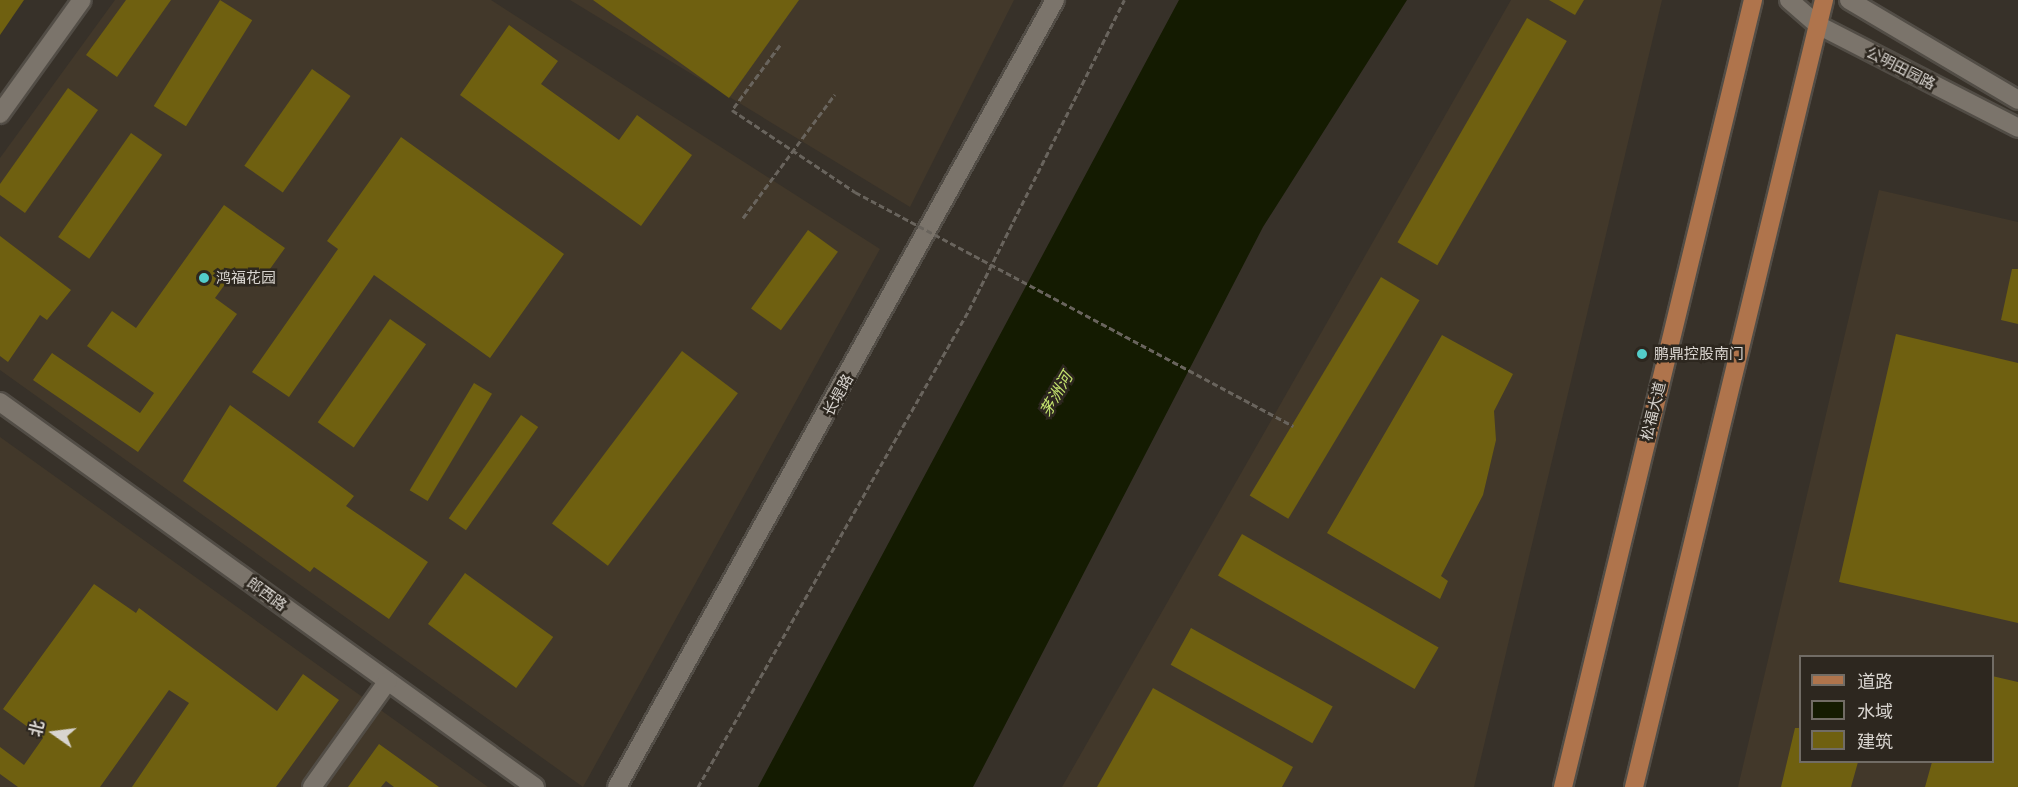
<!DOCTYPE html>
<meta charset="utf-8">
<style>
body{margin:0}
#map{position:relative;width:2018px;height:787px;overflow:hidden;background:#373129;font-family:Mulish,"Noto Sans SC",sans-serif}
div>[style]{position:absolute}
.built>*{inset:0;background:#42382a}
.water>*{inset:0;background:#141b01}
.building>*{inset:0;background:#6f6010;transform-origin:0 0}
.path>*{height:3px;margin-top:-1.5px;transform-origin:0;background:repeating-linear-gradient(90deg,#69645d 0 6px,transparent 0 9px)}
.roads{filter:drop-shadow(2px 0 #524d46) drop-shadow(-2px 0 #524d46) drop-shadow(0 2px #524d46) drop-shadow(0 -2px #524d46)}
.minor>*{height:18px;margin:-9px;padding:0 9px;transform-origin:9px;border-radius:9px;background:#7b746b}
.major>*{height:18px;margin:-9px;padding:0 9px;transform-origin:9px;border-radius:9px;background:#af744c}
.path-bridge>*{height:3px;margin-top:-1.5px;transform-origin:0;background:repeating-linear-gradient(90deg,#69645d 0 6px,transparent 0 9px)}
.dots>*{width:16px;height:16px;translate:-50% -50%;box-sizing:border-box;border:3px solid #2d271f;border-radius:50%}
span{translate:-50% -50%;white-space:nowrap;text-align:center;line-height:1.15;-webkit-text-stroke:5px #2d271f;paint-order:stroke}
.street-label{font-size:15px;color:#d8d4cf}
.poi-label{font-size:15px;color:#d8d4cf}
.left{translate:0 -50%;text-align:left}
.water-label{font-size:16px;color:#c5e46e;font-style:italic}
.legend{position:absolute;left:1799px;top:655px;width:195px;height:108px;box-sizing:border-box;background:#2d271f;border:2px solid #716c65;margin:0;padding:8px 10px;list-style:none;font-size:18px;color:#d8d4cf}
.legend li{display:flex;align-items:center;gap:12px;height:30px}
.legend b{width:30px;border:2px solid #716c65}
.north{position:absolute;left:24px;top:703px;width:60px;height:60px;-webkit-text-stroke:4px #2d271f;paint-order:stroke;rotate:284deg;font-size:16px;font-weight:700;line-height:24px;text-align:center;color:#d8d4cf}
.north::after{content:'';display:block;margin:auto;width:21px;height:27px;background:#d8d4cf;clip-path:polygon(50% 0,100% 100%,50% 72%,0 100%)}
</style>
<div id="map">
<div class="built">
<i style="clip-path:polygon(115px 0,491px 0,880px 249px,583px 787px,0 370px,0 158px)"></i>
<i style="clip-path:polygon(570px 0,1014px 0,910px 207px)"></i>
<i style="clip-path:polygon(1511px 0,1662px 0,1474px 787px,1062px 787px)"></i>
<i style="clip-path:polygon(evenodd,1879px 190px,2018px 222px,2018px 787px,1738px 787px,1879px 190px,1800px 656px,1992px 656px,1992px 762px,1800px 762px,1800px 656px)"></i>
<i style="clip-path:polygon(0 437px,488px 787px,0 787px)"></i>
</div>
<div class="water">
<i style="clip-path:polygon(1179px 0,1407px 0,1263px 227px,973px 787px,758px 787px)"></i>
</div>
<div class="building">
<i style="clip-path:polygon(0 0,24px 0,0 35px)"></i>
<i style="clip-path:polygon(126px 0,171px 0,117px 77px,86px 55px)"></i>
<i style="left:220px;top:0;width:38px;height:125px;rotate:32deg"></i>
<i style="clip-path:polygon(593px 0,799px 0,729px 98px)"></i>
<i style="clip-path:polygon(1549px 0,1584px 0,1575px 15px)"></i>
<i style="left:1527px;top:18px;width:46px;height:259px;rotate:30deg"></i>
<i style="clip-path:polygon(509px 25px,558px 61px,541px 84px,619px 140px,637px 115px,692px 155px,641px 226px,460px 95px)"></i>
<i style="left:312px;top:69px;width:47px;height:118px;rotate:35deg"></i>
<i style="clip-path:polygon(68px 88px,98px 110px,25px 213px,0 195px,0 184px)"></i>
<i style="left:131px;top:133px;width:38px;height:127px;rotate:35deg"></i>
<i style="clip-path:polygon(401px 137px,564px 254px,490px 358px,374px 275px,289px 397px,252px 372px,338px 249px,327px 241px)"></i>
<i style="clip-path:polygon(224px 205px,285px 248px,257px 287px,234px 272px,215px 298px,237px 314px,138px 452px,33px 380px,52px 353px,140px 413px,154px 393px,87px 346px,112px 311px,136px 328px)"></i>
<i style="left:808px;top:230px;width:37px;height:97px;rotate:36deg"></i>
<i style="clip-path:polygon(0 236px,71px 290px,47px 320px,40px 315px,8px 362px,0 356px)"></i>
<i style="clip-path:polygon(2012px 269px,2018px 269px,2018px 324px,2001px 320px)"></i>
<i style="left:1381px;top:277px;width:45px;height:255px;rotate:31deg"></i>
<i style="left:390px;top:319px;width:44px;height:126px;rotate:35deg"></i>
<i style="clip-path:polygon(1896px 334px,2018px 363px,2018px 623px,1839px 582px)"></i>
<i style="clip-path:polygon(1442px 335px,1513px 374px,1494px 411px,1496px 440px,1483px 495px,1441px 576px,1448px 581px,1440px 599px,1327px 533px)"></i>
<i style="left:682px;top:351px;width:70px;height:216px;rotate:37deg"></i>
<i style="left:474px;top:383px;width:21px;height:125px;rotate:31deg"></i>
<i style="clip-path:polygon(230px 405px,354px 496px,346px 506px,428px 562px,389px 619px,314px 567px,310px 572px,183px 481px)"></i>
<i style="left:521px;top:415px;width:21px;height:126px;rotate:35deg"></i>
<i style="left:1242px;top:534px;width:227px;height:48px;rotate:30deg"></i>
<i style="left:465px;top:573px;width:109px;height:63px;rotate:36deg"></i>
<i style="clip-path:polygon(94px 584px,136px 613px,139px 608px,277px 711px,303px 674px,339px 700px,276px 787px,132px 787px,189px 703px,169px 690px,100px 787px,18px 787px,0 774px,0 747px,24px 765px,43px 738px,3px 709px)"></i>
<i style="left:1191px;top:628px;width:162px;height:42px;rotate:29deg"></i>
<i style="clip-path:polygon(1992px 676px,2018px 682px,2018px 787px,1925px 787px,1932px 762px,1992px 762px)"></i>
<i style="clip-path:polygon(1153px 688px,1293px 767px,1282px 787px,1097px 787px)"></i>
<i style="clip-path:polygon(1795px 728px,1800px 728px,1800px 762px,1858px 762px,1851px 787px,1781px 787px)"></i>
<i style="clip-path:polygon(379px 744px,439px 787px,394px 787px,386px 781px,381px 787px,348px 787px)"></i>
</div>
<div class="path">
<i style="left:743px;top:218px;width:154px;rotate:-53.4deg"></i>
<i style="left:698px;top:787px;width:549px;rotate:-60.4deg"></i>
<i style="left:969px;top:310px;width:347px;rotate:-63.4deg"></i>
</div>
<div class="roads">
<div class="minor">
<i style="left:1789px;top:0;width:38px;rotate:41deg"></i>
<i style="left:1818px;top:25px;width:225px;rotate:27.2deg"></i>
<i style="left:1849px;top:0;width:196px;rotate:30.6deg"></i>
<i style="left:0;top:114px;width:140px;rotate:-54.3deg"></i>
<i style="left:0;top:402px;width:659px;rotate:35.74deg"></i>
<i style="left:312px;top:787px;width:130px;rotate:-54.4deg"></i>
<i style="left:617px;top:787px;width:901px;rotate:-60.9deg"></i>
</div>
<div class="major">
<i style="left:1563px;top:787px;width:810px;rotate:-76.43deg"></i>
<i style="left:1634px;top:787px;width:810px;rotate:-76.43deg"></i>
</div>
</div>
<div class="path-bridge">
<i style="left:780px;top:45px;width:81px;rotate:126.4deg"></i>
<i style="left:732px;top:110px;width:148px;rotate:33.7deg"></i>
<i style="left:855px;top:192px;width:497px;rotate:28.1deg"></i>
</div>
<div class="dots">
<i style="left:204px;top:278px;background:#53cdca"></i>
<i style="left:1642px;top:354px;background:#53cdca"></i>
</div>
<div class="street-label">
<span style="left:1901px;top:68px;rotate:27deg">公明田园路</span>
<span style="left:838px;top:395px;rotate:-61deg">长堤路</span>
<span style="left:1653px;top:411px;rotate:-76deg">松福大道</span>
<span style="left:267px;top:594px;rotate:36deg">郎西路</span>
</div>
<div class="poi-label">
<span class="left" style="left:216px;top:278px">鸿福花园</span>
<span class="left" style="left:1654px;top:354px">鹏鼎控股南门</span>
</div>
<div class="water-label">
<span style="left:1056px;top:394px;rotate:-60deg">茅洲河</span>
</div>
<ul class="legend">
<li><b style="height:8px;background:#af744c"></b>道路</li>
<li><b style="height:16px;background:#141b01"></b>水域</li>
<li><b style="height:16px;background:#6f6010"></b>建筑</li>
</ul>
<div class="north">北</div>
</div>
